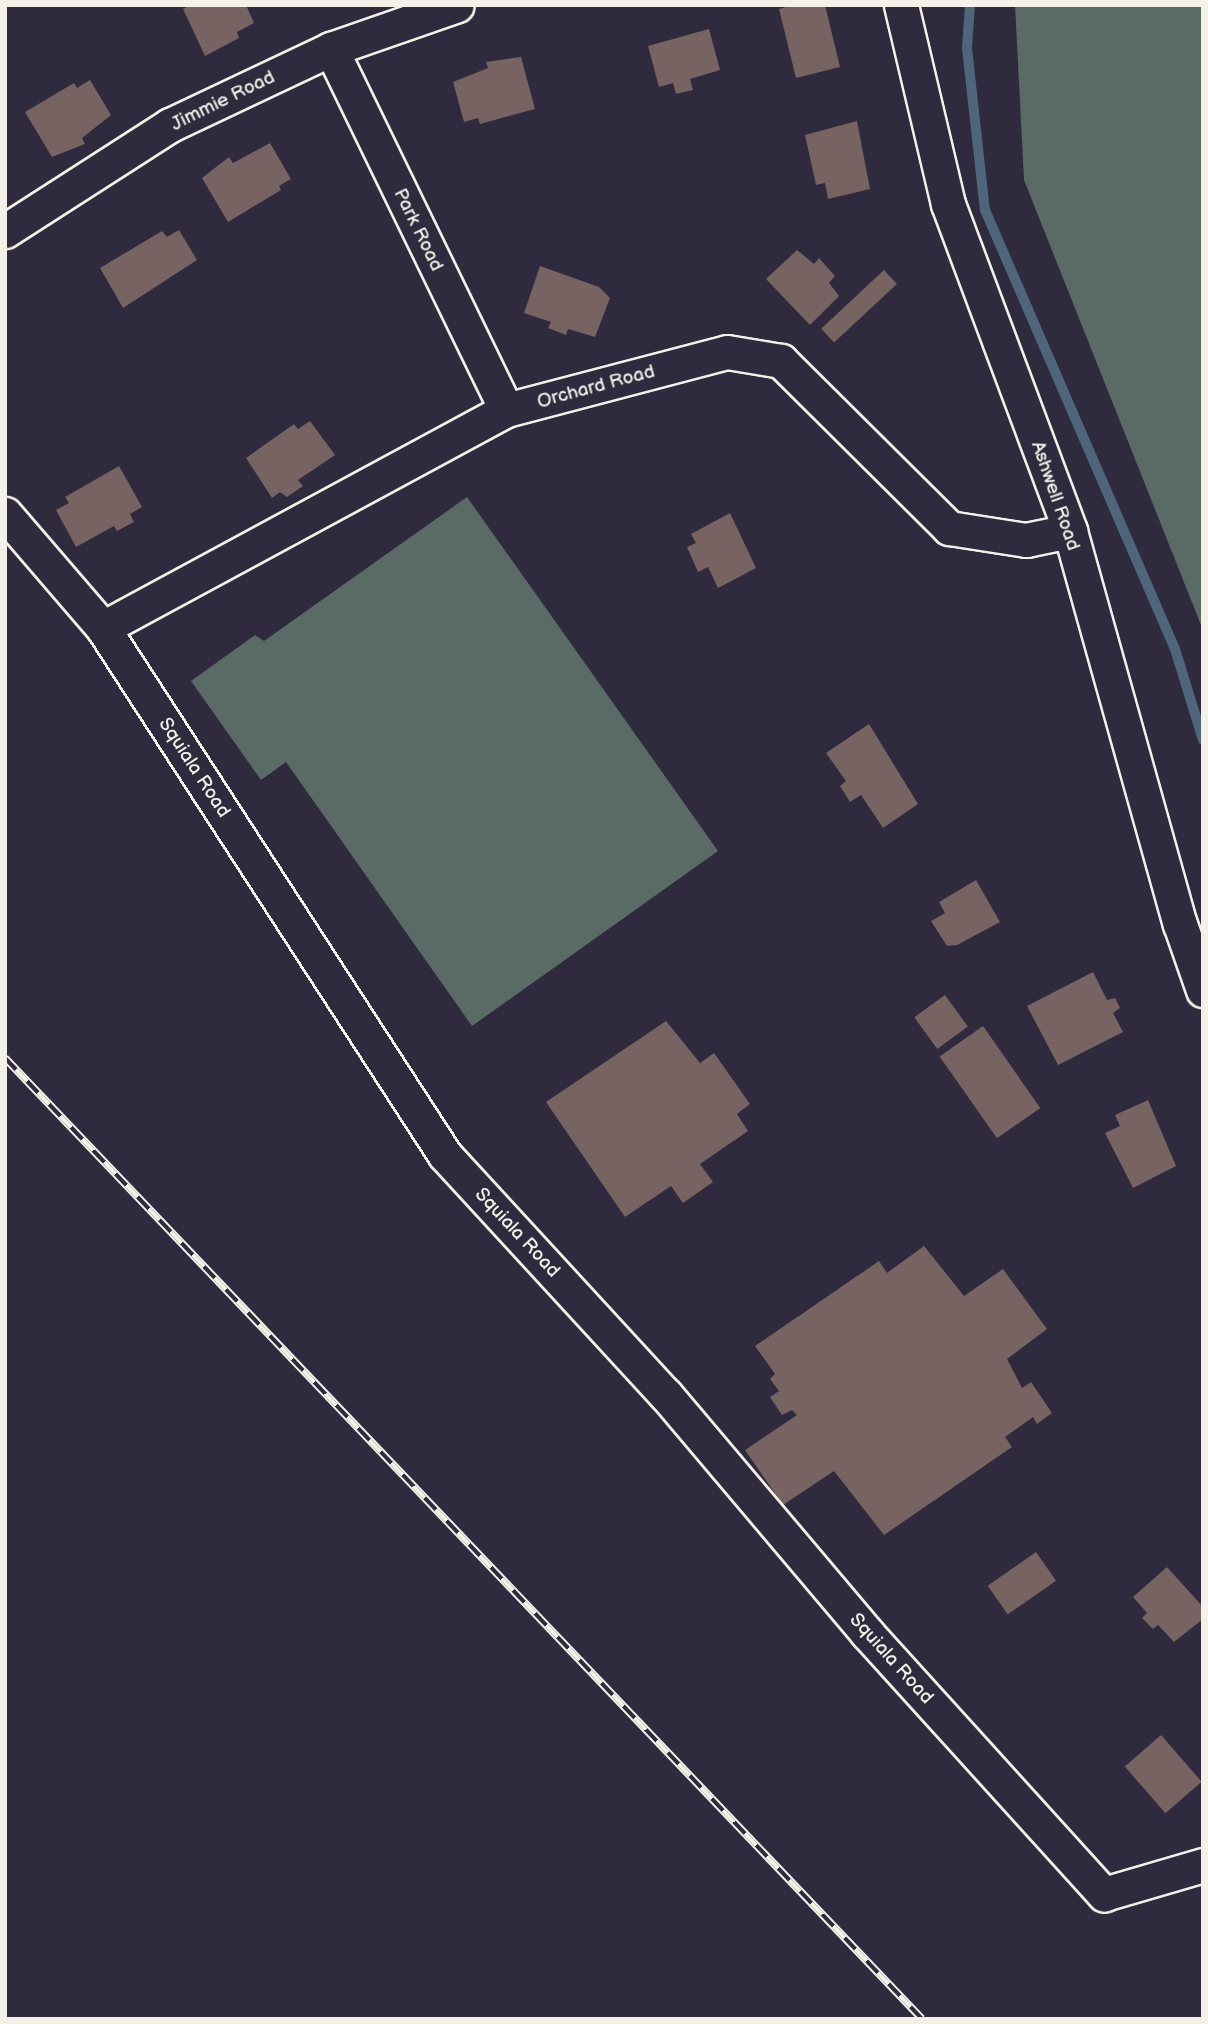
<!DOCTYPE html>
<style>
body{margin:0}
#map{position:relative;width:1208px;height:2024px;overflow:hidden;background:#2f2a3d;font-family:"Balsamiq Sans",sans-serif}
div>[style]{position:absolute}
.green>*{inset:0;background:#596b64}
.stream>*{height:10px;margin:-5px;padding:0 5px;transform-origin:5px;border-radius:5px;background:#4f667a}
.building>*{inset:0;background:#766362;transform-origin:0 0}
.roads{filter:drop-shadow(2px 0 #f4f1e8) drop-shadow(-2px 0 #f4f1e8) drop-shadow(0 2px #f4f1e8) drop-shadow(0 -2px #f4f1e8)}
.minor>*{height:33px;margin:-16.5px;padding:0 16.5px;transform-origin:16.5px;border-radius:16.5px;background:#2f2a3d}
.rail>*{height:8px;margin-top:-4px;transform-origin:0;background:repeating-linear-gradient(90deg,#2f2a3d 0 16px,#f4f1e8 0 32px);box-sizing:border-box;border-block:2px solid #f4f1e8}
span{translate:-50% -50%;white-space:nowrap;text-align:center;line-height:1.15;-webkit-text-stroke:5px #2f2a3d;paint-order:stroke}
.street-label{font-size:19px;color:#f4f1e8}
.frame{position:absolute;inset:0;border:7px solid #f4f1e8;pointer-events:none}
</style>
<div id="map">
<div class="green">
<i style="clip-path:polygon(1015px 5px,1203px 5px,1203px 630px,1024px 180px)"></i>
<i style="clip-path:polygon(467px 497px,718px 851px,472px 1026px,286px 762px,261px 780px,191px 681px,255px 635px,264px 641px)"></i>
</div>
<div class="stream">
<i style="left:970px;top:5px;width:43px;rotate:94deg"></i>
<i style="left:967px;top:48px;width:163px;rotate:83.7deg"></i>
<i style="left:985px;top:210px;width:478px;rotate:66.6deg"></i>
<i style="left:1175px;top:649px;width:95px;rotate:72.9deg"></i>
</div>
<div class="building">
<i style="clip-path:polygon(190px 5px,246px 5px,254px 23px,237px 32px,239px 38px,205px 56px,183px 9px)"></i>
<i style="clip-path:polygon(793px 5px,825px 5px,840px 67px,796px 78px,779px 9px)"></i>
<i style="clip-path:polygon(709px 29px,720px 70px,690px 79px,693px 90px,676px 94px,673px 83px,659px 87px,648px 46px)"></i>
<i style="clip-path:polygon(521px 57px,535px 109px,480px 124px,478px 118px,464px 122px,453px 82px,488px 68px,486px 62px)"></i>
<i style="clip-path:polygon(90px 80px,111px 115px,82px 138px,85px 144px,52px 157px,25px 112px,74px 83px,77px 88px)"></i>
<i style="clip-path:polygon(857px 121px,870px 189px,828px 199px,825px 183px,816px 185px,805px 135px)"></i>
<i style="clip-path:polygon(270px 143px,291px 179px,279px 186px,281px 190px,228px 222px,202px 178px,229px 157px,233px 163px)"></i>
<i style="clip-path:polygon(179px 230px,197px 260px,123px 308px,100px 268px,162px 231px,167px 237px)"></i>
<i style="clip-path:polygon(797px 250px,814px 264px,819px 258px,835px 276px,829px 283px,839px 296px,810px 325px,766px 279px)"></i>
<i style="clip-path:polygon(540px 266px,599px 287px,610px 298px,595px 337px,568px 329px,566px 335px,548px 328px,551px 322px,524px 313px)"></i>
<i style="left:884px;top:270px;width:19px;height:86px;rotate:47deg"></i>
<i style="clip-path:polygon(310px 421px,335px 455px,298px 480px,303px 486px,287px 497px,280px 492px,272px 498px,246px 458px,294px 424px,298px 429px)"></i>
<i style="clip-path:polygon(119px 466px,142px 507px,130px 514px,134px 522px,117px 531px,114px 526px,76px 547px,56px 510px,69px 503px,65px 497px)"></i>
<i style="clip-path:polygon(730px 513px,756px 568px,718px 588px,708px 567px,698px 572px,687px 547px,696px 543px,691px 534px)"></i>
<i style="clip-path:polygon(869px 724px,918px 804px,883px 828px,861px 795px,850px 802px,840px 786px,846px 781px,826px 753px)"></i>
<i style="clip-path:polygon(976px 880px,1000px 922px,957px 945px,947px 946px,931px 921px,945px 913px,939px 902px)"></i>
<i style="clip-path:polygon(1093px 972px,1107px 1000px,1115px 998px,1120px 1008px,1113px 1013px,1123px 1032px,1058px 1065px,1027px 1006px)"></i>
<i style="left:945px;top:995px;width:39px;height:38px;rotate:54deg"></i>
<i style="clip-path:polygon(666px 1021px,700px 1063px,714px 1053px,750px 1104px,737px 1114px,748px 1131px,700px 1164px,713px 1182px,683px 1203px,671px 1186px,625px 1217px,546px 1102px)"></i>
<i style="left:983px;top:1026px;width:100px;height:53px;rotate:55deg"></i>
<i style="clip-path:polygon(1148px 1100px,1176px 1166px,1133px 1188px,1105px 1133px,1120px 1126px,1115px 1115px)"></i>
<i style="clip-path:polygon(924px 1246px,964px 1296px,1003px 1269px,1047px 1329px,1007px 1359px,1022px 1388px,1031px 1382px,1052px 1413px,1037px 1424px,1033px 1417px,1005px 1437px,1012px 1447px,884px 1535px,834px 1471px,783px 1505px,745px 1450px,797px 1415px,792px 1410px,782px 1415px,770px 1397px,779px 1391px,770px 1379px,775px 1374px,755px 1346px,879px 1261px,887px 1273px)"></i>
<i style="left:1036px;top:1552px;width:35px;height:59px;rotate:55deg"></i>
<i style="clip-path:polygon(1167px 1567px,1203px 1607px,1203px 1619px,1174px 1642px,1158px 1625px,1153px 1629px,1142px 1618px,1147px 1613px,1133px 1597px)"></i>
<i style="left:1161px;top:1735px;width:62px;height:48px;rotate:49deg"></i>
</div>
<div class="roads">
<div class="minor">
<i style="left:901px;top:5px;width:204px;rotate:76.7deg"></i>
<i style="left:948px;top:204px;width:349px;rotate:69.5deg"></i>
<i style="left:1070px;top:531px;width:408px;rotate:74.4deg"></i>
<i style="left:1180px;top:924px;width:70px;rotate:70.8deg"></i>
<i style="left:331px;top:49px;width:401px;rotate:64.1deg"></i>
<i style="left:5px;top:231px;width:196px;rotate:-32.7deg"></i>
<i style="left:170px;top:125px;width:178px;rotate:-25.3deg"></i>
<i style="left:331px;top:49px;width:133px;rotate:-19.2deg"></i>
<i style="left:5px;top:514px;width:150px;rotate:49.3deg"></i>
<i style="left:103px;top:628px;width:628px;rotate:57.02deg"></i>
<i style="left:445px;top:1155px;width:326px;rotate:47.4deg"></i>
<i style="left:666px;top:1395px;width:312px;rotate:49.8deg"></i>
<i style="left:867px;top:1633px;width:353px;rotate:47.8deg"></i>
<i style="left:1104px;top:1894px;width:103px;rotate:-16.3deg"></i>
<i style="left:103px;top:628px;width:458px;rotate:-28.4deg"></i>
<i style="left:506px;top:410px;width:228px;rotate:-14.7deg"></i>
<i style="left:727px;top:352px;width:55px;rotate:9.5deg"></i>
<i style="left:781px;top:361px;width:237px;rotate:44.8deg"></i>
<i style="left:949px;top:528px;width:78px;rotate:8.9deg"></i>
<i style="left:1026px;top:540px;width:45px;rotate:-11.6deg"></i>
</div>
</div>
<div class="rail">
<i style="left:5px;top:1058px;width:1328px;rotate:46.34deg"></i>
</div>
<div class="street-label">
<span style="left:223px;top:101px;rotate:-26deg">Jimmie Road</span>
<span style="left:418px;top:230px;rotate:64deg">Park Road</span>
<span style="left:596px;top:387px;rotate:-15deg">Orchard Road</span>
<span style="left:1055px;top:496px;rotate:71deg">Ashwell Road</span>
<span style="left:194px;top:768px;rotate:57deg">Squiala Road</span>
<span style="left:517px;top:1233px;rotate:47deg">Squiala Road</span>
<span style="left:891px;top:1659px;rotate:48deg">Squiala Road</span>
</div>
<div class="frame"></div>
</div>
